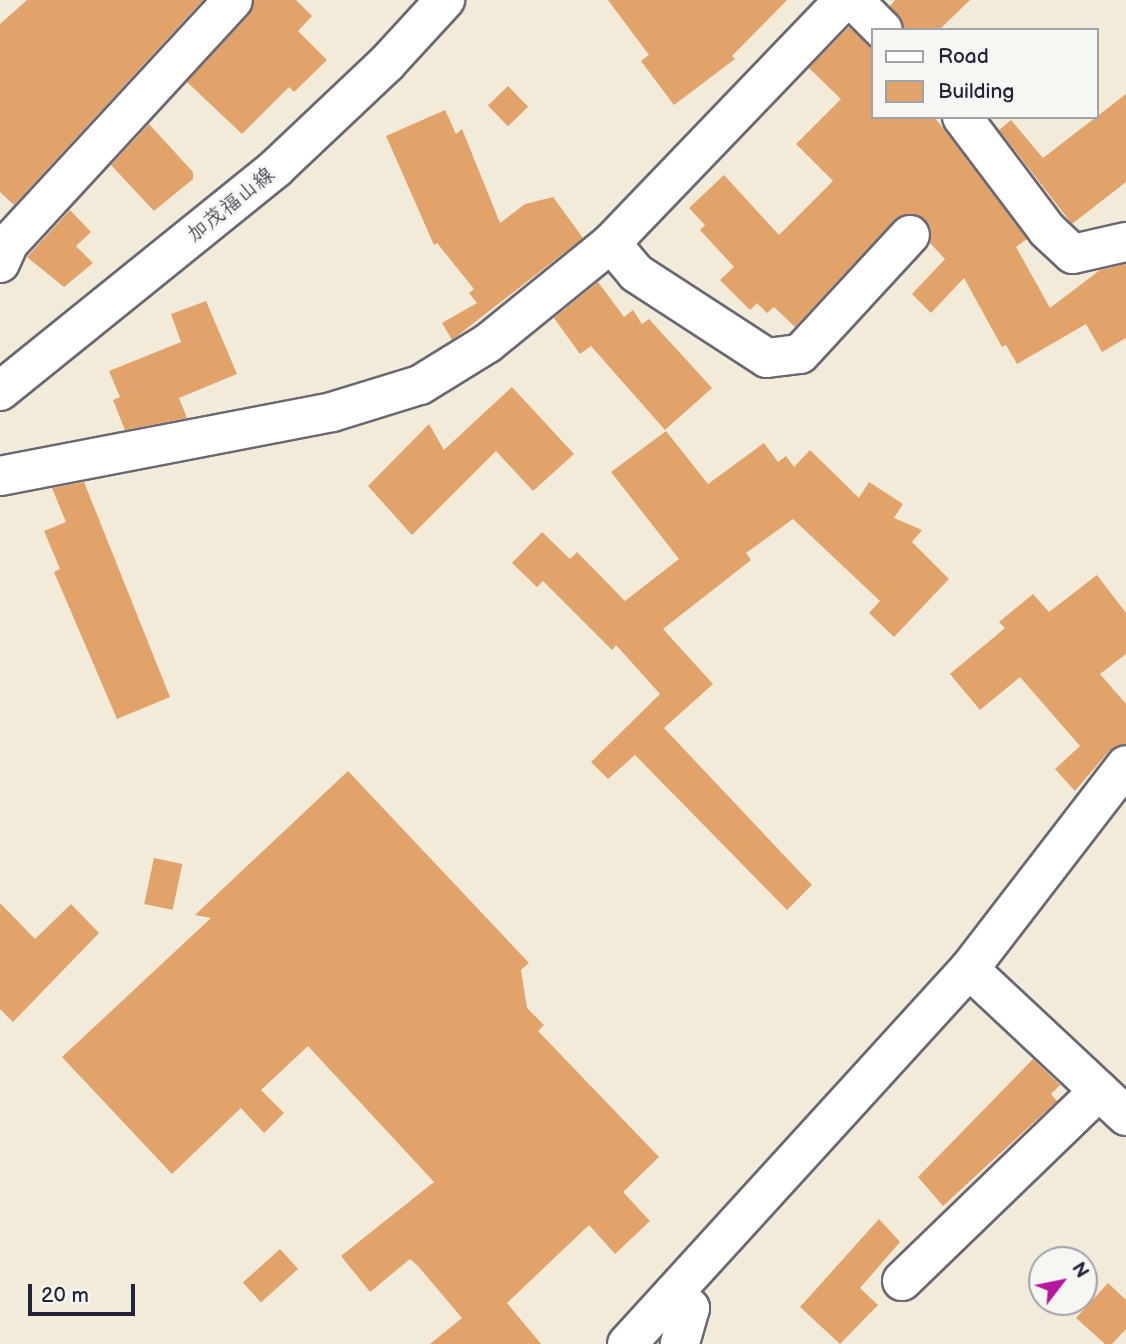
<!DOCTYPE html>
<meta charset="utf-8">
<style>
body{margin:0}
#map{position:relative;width:1126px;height:1344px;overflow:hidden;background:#f2ebda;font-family:"Balsamiq Sans","Klee One",sans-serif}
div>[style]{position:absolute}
.building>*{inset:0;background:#e2a36a;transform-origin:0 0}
.roads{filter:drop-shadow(2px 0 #6b6873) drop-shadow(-2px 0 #6b6873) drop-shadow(0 2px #6b6873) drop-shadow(0 -2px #6b6873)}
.street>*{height:38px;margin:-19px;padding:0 19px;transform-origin:19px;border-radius:19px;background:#fff}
.secondary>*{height:38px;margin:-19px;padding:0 19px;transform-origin:19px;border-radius:19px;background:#fff}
span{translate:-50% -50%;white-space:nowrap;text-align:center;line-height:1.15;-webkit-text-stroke:6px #f6f6f2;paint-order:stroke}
.street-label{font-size:21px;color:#22223b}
.legend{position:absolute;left:871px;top:28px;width:228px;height:91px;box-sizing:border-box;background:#f6f6f2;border:2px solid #a1a1a9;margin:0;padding:9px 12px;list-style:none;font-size:21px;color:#22223b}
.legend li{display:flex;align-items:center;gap:14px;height:35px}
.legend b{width:35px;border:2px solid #a1a1a9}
.north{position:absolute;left:1028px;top:1246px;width:70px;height:70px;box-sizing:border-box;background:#f6f6f2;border:2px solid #a1a1a9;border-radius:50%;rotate:58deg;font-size:19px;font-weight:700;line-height:28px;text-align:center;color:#22223b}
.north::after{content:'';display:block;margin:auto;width:24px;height:32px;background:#b5179e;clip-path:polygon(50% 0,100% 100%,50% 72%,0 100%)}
.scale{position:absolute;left:28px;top:1284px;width:107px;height:32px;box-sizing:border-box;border:4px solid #22223b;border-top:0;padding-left:9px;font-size:21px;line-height:24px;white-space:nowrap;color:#22223b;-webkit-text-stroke:5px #f6f6f2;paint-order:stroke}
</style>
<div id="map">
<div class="building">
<i style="clip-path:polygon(27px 0,203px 0,14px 205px,0 192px,0 24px)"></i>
<i style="clip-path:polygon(254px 0,296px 0,312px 16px,298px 31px,327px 60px,294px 92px,289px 87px,242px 134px,187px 82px,249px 15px)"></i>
<i style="clip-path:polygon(608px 0,787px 0,732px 56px,735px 59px,674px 105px,641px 61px,649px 55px)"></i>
<i style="clip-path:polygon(895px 0,970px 0,939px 30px,904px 30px,890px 6px)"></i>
<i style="clip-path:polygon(849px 27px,872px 48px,872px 117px,934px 117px,943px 128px,1027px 239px,1016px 247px,1050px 308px,1100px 270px,1126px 264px,1126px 338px,1102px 352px,1086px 324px,1017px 364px,1006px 345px,1002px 347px,964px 278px,931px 313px,912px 294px,945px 259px,930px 243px,931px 229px,925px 219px,914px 214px,894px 220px,795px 327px,774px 307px,767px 313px,757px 303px,750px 310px,720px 280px,734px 267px,700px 230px,705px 225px,689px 208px,724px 175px,779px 235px,833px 181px,796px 144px,841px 99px,809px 68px)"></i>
<i style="left:508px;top:86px;width:29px;height:28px;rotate:46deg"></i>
<i style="clip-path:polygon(1126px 94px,1126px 182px,1072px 224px,999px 130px,1011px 120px,1043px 158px)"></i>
<i style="clip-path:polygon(445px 110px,456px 134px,462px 129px,500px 223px,525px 204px,553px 197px,583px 238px,452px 340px,442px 323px,477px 303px,469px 293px,474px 289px,437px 243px,434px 245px,386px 136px)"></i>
<i style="clip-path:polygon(149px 124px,193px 172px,193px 179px,154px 211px,111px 165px)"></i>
<i style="clip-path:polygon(70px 210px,91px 232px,76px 246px,93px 263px,64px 287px,27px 257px)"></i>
<i style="clip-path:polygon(598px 282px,624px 317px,633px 310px,642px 324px,649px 319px,712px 388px,665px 430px,591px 346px,580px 354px,554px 318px)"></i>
<i style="clip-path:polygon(206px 301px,237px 374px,179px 398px,187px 418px,125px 430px,113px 400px,120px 397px,109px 371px,181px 342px,171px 314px)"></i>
<i style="clip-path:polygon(512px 387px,574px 454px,533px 491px,496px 451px,412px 535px,368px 486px,429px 424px,444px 450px)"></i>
<i style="clip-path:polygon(666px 431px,708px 484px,764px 443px,778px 462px,786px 456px,794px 467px,810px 450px,859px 498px,869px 482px,903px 504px,894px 518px,922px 530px,912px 542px,949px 579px,894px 637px,869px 613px,880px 601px,793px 519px,746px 553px,751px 560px,663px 629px,713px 684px,664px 728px,812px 885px,787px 910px,635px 755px,608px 779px,591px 762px,660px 694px,616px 645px,612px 650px,543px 581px,537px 587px,512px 563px,542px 532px,570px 559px,577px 552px,625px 601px,679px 559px,611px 472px)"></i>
<i style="clip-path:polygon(84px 482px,170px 697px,117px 719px,54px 572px,60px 569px,44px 531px,66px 522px,52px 488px)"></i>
<i style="clip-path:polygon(1097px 575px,1126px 613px,1126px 654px,1100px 674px,1126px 704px,1126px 744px,1109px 751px,1075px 791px,1055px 769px,1080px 746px,1020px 677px,980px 710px,950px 674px,1005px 628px,999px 622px,1033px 594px,1049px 612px)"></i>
<i style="clip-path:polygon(348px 771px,529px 963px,521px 970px,527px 1008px,544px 1025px,538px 1031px,659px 1157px,623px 1192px,650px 1221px,615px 1254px,589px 1225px,507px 1303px,541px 1344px,430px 1344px,462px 1318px,418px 1266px,410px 1259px,370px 1292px,341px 1256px,434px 1182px,308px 1046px,261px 1090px,284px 1113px,264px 1133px,241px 1108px,172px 1174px,62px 1057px,211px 918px,195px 915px)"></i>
<i style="left:154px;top:858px;width:29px;height:47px;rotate:12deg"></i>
<i style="clip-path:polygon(0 903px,35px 939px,71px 904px,99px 933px,13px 1022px,0 1009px)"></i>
<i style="clip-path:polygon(1033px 1059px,1060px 1085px,1051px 1094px,1057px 1101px,943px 1206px,918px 1177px)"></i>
<i style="clip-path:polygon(879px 1219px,900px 1242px,860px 1288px,878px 1305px,840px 1344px,800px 1307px)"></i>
<i style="left:280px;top:1249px;width:27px;height:50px;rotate:48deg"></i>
<i style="clip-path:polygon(1108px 1283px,1126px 1300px,1126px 1329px,1112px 1344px,1105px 1344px,1076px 1318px)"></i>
</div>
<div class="roads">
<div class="street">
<i style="left:853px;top:0;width:42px;rotate:45deg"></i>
<i style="left:962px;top:117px;width:141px;rotate:53deg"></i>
<i style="left:1047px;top:230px;width:35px;rotate:43deg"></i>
<i style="left:1073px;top:254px;width:54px;rotate:-12.8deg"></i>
<i style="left:611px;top:243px;width:39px;rotate:50deg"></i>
<i style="left:636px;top:273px;width:156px;rotate:33deg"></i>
<i style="left:767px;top:358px;width:33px;rotate:-7deg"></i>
<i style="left:800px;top:354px;width:162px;rotate:-47.3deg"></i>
<i style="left:0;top:263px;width:22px;rotate:-66deg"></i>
<i style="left:9px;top:243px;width:330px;rotate:-47.3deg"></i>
<i style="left:0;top:476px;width:338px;rotate:-10.9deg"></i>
<i style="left:332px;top:412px;width:92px;rotate:-17.1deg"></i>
<i style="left:420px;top:385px;width:80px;rotate:-31.7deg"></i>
<i style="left:488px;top:343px;width:159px;rotate:-39.1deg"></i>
<i style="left:611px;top:243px;width:337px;rotate:-46.2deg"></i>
<i style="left:969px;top:969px;width:215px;rotate:43.1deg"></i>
<i style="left:902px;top:1281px;width:274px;rotate:-44deg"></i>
<i style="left:675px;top:1292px;width:22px;rotate:47deg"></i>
<i style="left:690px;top:1308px;width:37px;rotate:106deg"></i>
<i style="left:627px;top:1344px;width:508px;rotate:-47.64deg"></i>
<i style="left:969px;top:969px;width:257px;rotate:-52.4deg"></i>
</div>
<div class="secondary">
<i style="left:0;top:391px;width:355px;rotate:-38.9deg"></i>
<i style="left:276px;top:168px;width:153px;rotate:-43.4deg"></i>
<i style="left:387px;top:63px;width:86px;rotate:-47.4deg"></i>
</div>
</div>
<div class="street-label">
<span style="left:231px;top:205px;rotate:-39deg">加茂福山線</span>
</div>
<ul class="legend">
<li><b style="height:9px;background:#fff"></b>Road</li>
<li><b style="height:19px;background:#e2a36a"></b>Building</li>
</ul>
<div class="north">N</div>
<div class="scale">20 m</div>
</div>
